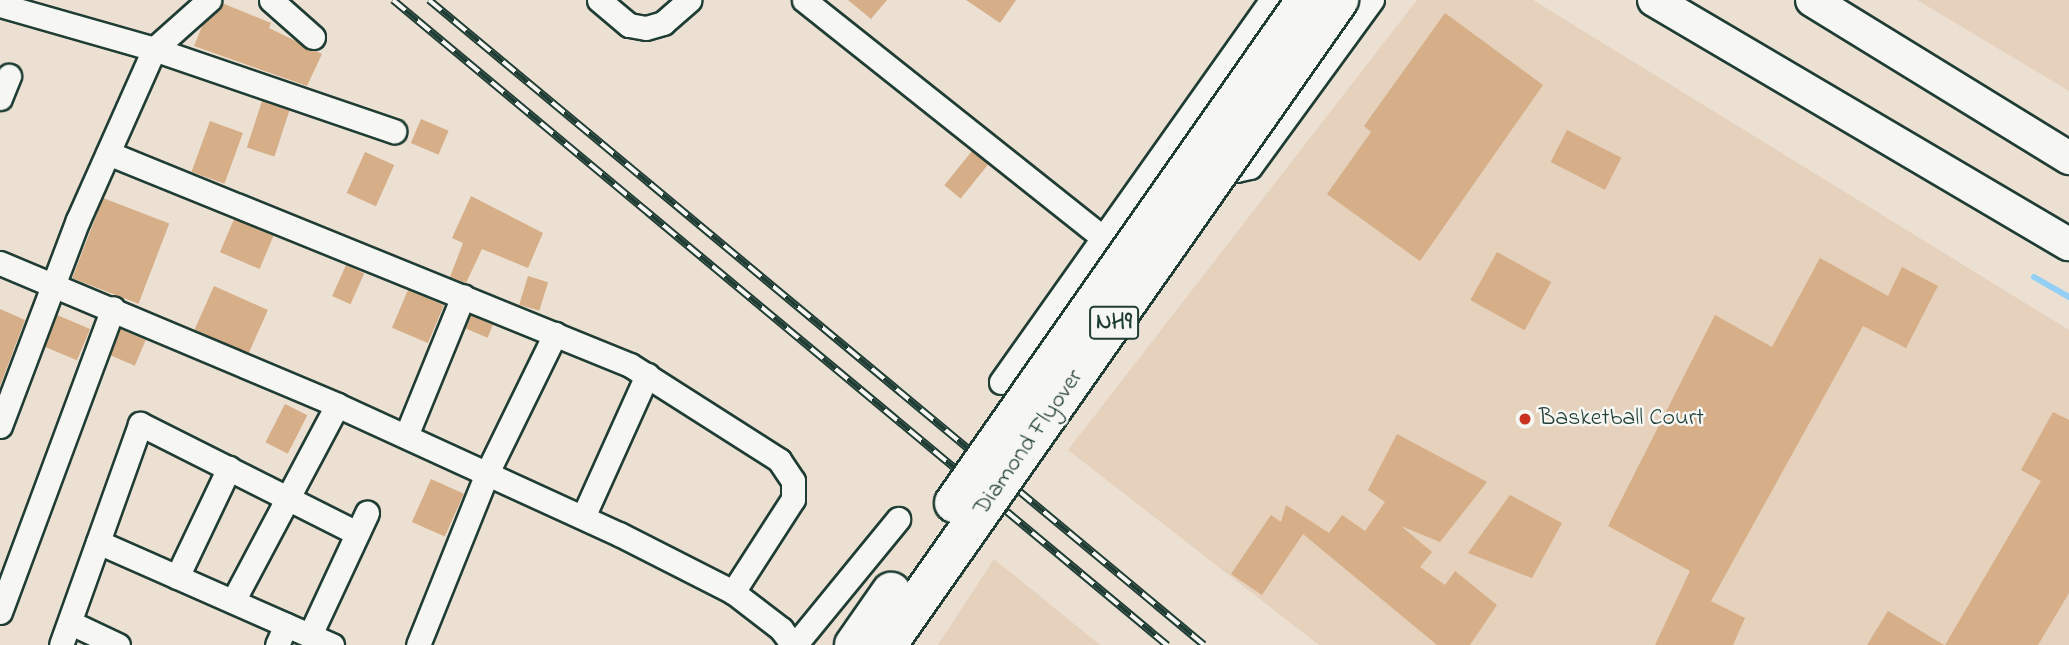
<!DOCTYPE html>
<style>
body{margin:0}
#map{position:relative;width:2069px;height:645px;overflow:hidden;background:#ece0d2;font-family:"Indie Flower",sans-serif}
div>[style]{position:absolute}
.built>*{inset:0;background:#e5d1bc}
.stream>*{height:6px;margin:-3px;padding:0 3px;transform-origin:3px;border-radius:3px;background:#94cff5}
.building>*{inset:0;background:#d6ae87;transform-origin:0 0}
.roads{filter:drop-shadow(2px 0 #1f3d34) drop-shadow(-2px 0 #1f3d34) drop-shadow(0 2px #1f3d34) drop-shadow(0 -2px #1f3d34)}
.street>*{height:23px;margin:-11.5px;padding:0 11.5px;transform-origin:11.5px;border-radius:11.5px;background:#f6f6f2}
.secondary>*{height:32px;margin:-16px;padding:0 16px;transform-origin:16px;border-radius:16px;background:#f6f6f2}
.rail>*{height:8px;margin-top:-4px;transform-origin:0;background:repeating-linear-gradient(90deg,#f6f6f2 0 16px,#1f3d34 0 32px);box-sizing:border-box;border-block:2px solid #1f3d34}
.bridges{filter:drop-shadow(2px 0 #1f3d34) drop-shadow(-2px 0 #1f3d34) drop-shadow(0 2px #1f3d34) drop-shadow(0 -2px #1f3d34)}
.highway-bridge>*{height:38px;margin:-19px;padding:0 19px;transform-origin:19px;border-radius:19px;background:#f6f6f2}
.dots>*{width:19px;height:19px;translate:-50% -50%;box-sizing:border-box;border:4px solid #f6f6f2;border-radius:50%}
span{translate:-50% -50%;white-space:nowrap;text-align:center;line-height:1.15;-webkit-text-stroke:5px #f6f6f2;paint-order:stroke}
.shield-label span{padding:2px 5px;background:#f6f6f2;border:2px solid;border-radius:5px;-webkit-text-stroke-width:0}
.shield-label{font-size:23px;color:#1f3d34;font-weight:700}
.poi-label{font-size:24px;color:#1f3d34}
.left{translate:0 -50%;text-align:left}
.street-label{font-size:24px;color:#1f3d34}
</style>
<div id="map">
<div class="built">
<i style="clip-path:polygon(1417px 0,1533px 0,2069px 330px,2069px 645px,1319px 645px,1068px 450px)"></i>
<i style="clip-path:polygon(1917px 0,2069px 0,2069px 91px)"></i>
<i style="clip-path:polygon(994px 559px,1100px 645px,938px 645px)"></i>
</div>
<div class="stream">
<i style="left:2034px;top:277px;width:40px;rotate:29.7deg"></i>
</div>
<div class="building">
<i style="clip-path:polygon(848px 0,887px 0,871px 19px)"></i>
<i style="clip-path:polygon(966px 0,1016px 0,1000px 23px)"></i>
<i style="clip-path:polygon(222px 3px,271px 23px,269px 28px,322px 54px,307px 86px,194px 46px,203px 24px)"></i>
<i style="clip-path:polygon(1445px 13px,1543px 85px,1420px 261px,1327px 194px,1371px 132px,1364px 126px)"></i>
<i style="left:262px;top:101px;width:29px;height:49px;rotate:18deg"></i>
<i style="left:421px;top:119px;width:30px;height:26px;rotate:23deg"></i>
<i style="left:210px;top:121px;width:35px;height:54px;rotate:20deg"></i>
<i style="left:1567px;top:130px;width:61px;height:36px;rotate:27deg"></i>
<i style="left:972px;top:151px;width:21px;height:44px;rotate:39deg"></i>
<i style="left:365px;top:152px;width:32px;height:45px;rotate:24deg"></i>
<i style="clip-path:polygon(471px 196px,543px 233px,528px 268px,482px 249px,466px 283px,450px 277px,463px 243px,452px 238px)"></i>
<i style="left:103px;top:198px;width:71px;height:86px;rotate:21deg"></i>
<i style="left:234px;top:219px;width:43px;height:36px;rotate:23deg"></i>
<i style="left:1497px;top:252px;width:62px;height:55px;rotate:29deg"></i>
<i style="clip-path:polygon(1820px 258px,1888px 296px,1902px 267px,1938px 286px,1906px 348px,1863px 326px,1711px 601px,1745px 618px,1733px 645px,1655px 645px,1690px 571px,1608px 526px,1715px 315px,1772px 347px)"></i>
<i style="left:346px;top:265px;width:20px;height:34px;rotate:24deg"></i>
<i style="left:528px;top:276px;width:21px;height:30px;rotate:17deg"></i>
<i style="left:214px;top:286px;width:59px;height:48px;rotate:24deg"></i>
<i style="left:408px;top:290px;width:39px;height:41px;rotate:23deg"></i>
<i style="clip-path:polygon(0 309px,25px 320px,0 386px)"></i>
<i style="left:57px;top:315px;width:36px;height:34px;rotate:23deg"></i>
<i style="left:470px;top:315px;width:25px;height:14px;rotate:23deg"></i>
<i style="left:120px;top:329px;width:28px;height:28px;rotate:23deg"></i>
<i style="left:285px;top:404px;width:25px;height:43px;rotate:27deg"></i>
<i style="clip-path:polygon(2053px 412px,2069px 420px,2069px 593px,2038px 645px,1945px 645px,2041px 481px,2021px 470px)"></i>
<i style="clip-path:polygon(1397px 434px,1487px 482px,1440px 542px,1401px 526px,1432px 552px,1420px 567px,1445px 585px,1455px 571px,1497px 605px,1470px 645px,1437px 645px,1303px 534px,1262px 595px,1231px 574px,1271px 515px,1281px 522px,1286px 505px,1329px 533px,1342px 515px,1365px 531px,1385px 502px,1368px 490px)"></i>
<i style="left:431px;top:479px;width:36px;height:47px;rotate:24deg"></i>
<i style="clip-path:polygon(1510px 495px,1562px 523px,1532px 578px,1468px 553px)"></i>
<i style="clip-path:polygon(1888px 611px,1944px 645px,1867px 645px)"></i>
</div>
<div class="roads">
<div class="street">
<i style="left:271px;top:0;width:56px;rotate:41.4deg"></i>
<i style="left:599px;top:0;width:39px;rotate:40deg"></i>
<i style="left:629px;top:25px;width:17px;rotate:10deg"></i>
<i style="left:646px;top:28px;width:18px;rotate:-16deg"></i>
<i style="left:663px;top:23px;width:35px;rotate:-41deg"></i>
<i style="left:804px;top:0;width:381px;rotate:38.5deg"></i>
<i style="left:0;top:5px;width:160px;rotate:15.9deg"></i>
<i style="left:154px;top:49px;width:254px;rotate:18.9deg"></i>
<i style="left:0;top:98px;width:24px;rotate:-68deg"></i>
<i style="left:108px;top:153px;width:563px;rotate:22.1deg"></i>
<i style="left:630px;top:365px;width:177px;rotate:32.5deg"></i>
<i style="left:779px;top:460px;width:25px;rotate:56deg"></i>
<i style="left:793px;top:481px;width:18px;rotate:90deg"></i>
<i style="left:793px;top:499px;width:111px;rotate:122.8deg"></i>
<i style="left:1219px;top:158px;width:21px;rotate:35deg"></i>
<i style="left:1236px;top:170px;width:14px;rotate:-12deg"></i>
<i style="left:1250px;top:167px;width:207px;rotate:-53.9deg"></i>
<i style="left:0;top:263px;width:366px;rotate:22.8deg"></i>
<i style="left:337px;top:405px;width:310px;rotate:24.6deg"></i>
<i style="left:619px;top:534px;width:128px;rotate:27deg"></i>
<i style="left:733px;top:592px;width:61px;rotate:37.6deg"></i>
<i style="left:781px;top:629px;width:20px;rotate:53deg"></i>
<i style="left:1001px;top:382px;width:468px;rotate:-54.7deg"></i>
<i style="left:0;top:426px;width:220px;rotate:-69.3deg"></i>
<i style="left:78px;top:220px;width:187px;rotate:-66deg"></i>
<i style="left:154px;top:49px;width:74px;rotate:-41.7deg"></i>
<i style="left:406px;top:436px;width:151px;rotate:-67.8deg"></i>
<i style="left:583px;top:517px;width:156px;rotate:-65.7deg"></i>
<i style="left:98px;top:542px;width:256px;rotate:23.8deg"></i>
<i style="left:177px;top:577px;width:121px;rotate:-64.5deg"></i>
<i style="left:233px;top:601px;width:222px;rotate:-62deg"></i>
<i style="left:0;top:612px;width:324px;rotate:-69.6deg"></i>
<i style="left:71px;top:623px;width:52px;rotate:25.1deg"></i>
<i style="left:310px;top:635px;width:135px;rotate:-65deg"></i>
<i style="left:61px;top:645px;width:235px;rotate:-70.3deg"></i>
<i style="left:140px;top:424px;width:243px;rotate:26.7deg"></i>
<i style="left:277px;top:645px;width:22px;rotate:-66deg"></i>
<i style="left:418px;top:645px;width:185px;rotate:-68.1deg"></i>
<i style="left:487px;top:473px;width:155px;rotate:-63.9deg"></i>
<i style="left:795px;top:645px;width:163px;rotate:-50.7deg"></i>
</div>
<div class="secondary">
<i style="left:1654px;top:0;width:481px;rotate:30.5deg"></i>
<i style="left:1812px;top:0;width:302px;rotate:31.6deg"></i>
</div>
</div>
<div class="rail">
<i style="left:393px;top:0;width:1008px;rotate:39.81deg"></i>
<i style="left:429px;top:0;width:1008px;rotate:39.77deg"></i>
</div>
<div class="bridges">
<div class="highway-bridge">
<i style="left:954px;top:503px;width:614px;rotate:-55.02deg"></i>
<i style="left:854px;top:645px;width:65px;rotate:-55.1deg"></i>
<i style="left:887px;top:645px;width:788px;rotate:-54.98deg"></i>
</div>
</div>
<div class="dots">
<i style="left:1525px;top:419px;background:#c8321e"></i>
</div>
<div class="shield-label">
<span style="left:1114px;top:323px">NH9</span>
</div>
<div class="poi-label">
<span class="left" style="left:1539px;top:419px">Basketball Court</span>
</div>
<div class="street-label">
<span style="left:1029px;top:443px;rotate:-55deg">Diamond Flyover</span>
</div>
</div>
